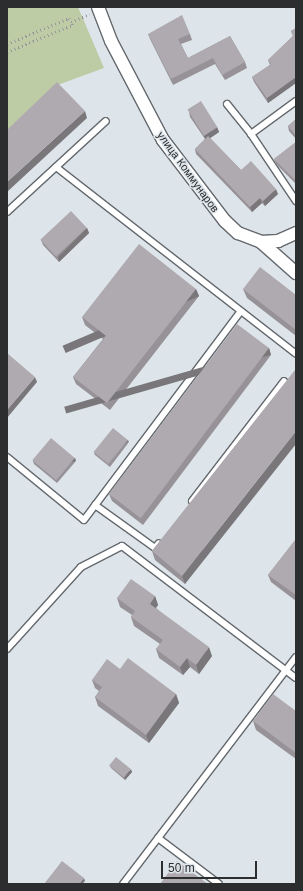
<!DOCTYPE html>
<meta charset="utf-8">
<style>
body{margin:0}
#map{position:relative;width:303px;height:891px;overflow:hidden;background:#dee5ea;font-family:Arial,sans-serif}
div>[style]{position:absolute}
.green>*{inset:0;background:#bdcca4}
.path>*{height:2.5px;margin-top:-1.25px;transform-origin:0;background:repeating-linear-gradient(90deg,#93989c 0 1px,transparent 0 4px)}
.roads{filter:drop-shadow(1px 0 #64696e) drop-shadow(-1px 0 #64696e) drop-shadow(0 1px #64696e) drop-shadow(0 -1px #64696e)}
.lane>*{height:6px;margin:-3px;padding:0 3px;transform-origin:3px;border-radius:3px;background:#fff}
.street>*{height:12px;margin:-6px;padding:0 6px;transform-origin:6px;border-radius:6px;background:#fff}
.wall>*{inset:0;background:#969297}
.shaded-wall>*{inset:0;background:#7a777b;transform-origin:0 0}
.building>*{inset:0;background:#afaab0;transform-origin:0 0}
span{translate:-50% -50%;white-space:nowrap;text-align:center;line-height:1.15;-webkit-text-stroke:3px #dee5ea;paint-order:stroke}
.street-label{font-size:11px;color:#2b2d2f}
.frame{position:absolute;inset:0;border:8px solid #2b2d2f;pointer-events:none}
.scale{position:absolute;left:161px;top:861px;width:96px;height:18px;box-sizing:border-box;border:2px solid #2b2d2f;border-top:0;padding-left:5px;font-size:12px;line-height:14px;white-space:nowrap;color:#2b2d2f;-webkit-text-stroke:3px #dee5ea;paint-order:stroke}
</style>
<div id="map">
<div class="green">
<i style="clip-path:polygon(7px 7px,78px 7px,104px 68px,55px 86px,7px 132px)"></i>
</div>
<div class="path">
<i style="left:71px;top:22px;width:20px;rotate:-24deg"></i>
<i style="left:7px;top:44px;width:67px;rotate:-22.8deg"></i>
<i style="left:69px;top:18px;width:4px;rotate:63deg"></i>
<i style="left:7px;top:52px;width:70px;rotate:-22.6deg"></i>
<i style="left:72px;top:25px;width:3px;rotate:-108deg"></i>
</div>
<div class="roads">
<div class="lane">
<i style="left:296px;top:101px;width:56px;rotate:143.7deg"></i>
<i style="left:251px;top:134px;width:81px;rotate:56.1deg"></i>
<i style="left:227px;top:104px;width:38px;rotate:51deg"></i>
<i style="left:56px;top:167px;width:304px;rotate:37.9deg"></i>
<i style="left:7px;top:212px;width:134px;rotate:-42.6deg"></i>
<i style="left:7px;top:457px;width:99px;rotate:39.3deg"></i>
<i style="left:84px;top:520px;width:261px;rotate:-53.1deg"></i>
<i style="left:192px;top:501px;width:151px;rotate:-52.5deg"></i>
<i style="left:95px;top:505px;width:74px;rotate:35.6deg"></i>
<i style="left:155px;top:548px;width:6px;rotate:-51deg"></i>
<i style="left:7px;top:649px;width:110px;rotate:-47.9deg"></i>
<i style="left:81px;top:567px;width:46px;rotate:-27.1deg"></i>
<i style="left:122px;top:546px;width:218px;rotate:37.2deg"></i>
<i style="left:158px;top:838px;width:76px;rotate:37deg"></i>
<i style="left:123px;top:884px;width:285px;rotate:-52.7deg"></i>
</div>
<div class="street">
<i style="left:98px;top:7px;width:36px;rotate:69deg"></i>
<i style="left:111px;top:41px;width:112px;rotate:62.3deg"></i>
<i style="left:163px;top:140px;width:102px;rotate:52.6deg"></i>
<i style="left:225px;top:221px;width:18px;rotate:43deg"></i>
<i style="left:238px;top:233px;width:25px;rotate:21deg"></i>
<i style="left:261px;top:242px;width:17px;rotate:-3deg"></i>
<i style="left:278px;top:241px;width:20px;rotate:-24deg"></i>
<i style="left:261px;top:242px;width:47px;rotate:41.5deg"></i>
</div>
</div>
<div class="wall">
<i style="clip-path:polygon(296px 28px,296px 83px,268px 103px,254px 82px,252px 77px,270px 65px,268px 60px,293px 36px,291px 31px)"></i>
<i style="clip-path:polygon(148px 34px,190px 34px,192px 40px,181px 44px,188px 58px,230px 36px,245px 62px,247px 68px,225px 80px,215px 64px,173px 85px,150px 39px)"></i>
<i style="clip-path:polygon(189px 112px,217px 127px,219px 132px,210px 138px,241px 170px,278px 194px,265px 206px,262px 203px,252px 212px,196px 154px,195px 149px,205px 139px,190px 117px)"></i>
<i style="clip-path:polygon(296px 119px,296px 139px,289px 131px,288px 126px)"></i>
<i style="clip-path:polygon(296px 142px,296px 184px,276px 164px,274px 159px)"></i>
<i style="clip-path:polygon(87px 228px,89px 233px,59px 262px,43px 245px,41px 240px)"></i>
<i style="clip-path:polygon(196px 289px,199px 296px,110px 410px,76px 384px,73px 377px,103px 339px,85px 325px,82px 317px)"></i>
<i style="clip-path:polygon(243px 289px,296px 295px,296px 336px,247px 298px)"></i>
<i style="clip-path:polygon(269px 348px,271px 355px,143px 525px,112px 501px,109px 494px)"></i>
<i style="clip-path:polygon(296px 369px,185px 584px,155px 560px,152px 551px)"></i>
<i style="clip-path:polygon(129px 442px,110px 467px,95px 455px,94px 453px)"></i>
<i style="clip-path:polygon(75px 458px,76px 461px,57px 483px,34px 464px,33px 461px)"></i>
<i style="clip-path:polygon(296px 539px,296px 601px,271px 582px,268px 575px)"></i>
<i style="clip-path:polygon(155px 596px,158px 605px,156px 608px,212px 656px,199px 674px,190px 667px,183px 675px,159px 658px,156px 649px,160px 644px,134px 626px,131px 617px,132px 615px,120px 607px,117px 598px)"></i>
<i style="clip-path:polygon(120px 669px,176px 694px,179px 703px,149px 743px,98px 706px,95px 697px,99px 691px,95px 688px,92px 680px)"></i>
<i style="clip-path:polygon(296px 711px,296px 759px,256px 730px,253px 721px)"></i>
<i style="clip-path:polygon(110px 766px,132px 772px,125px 780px,111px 768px)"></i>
</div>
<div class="shaded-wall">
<i style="clip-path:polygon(296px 77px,296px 83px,268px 103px,267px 98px)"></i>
<i style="clip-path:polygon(85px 111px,87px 118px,7px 192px,7px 182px)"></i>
<i style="clip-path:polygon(217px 127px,219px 132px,206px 141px,204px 136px)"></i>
<i style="clip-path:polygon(276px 189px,278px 194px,265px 206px,263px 201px)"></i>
<i style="clip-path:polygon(260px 198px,262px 203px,252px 212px,250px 207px)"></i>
<i style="clip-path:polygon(87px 228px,89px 233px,59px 262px,58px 257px)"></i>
<i style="left:196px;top:289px;width:8px;height:145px;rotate:67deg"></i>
<i style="left:269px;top:348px;width:7px;height:213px;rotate:74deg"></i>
<i style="clip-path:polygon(35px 377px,37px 382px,7px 418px,7px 410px)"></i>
<i style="clip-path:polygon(296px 431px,296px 444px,185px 584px,182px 576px)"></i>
<i style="left:128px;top:440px;width:2px;height:31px;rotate:63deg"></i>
<i style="left:75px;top:458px;width:3px;height:29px;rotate:72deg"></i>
<i style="clip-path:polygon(155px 596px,158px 605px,153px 612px,150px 604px)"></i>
<i style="clip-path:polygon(209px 647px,212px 656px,199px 674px,196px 665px)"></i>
<i style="clip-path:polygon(187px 658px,190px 667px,183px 675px,180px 667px)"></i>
<i style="clip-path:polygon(176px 694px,179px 703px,149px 743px,146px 735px)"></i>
<i style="clip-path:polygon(131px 769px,132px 772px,125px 780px,124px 777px)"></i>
<i style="clip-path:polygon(84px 878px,85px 881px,82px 884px,79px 884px)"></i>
</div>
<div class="building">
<i style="clip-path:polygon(182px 15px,190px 34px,178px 39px,188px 58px,230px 36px,245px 62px,222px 75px,213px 58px,171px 79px,148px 34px)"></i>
<i style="clip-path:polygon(296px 28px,296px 77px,267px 98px,252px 77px,271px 64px,268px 60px,293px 36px,291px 31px)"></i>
<i style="clip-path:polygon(57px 82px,85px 111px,7px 182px,7px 130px)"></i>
<i style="left:201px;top:101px;width:31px;height:16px;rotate:58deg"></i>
<i style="clip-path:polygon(296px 119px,296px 136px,288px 126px)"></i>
<i style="clip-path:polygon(208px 136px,241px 170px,251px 161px,276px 189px,263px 201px,260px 198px,250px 207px,195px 149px)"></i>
<i style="clip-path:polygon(296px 142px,296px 179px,295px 180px,274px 159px)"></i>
<i style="left:71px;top:211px;width:23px;height:42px;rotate:47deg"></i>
<i style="clip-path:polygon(139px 244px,196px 289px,107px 403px,73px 377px,106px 336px,82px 317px)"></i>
<i style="clip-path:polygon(260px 267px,296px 295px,296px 330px,243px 289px)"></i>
<i style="left:237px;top:324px;width:40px;height:213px;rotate:37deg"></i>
<i style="clip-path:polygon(7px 353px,35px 377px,7px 410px)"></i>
<i style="clip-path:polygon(296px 369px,296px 431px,182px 576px,152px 551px)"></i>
<i style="left:113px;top:428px;width:19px;height:31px;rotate:39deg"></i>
<i style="left:51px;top:438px;width:31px;height:29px;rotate:40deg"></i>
<i style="clip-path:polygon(296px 539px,296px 595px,268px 575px)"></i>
<i style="clip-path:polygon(131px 579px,155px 596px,150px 604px,209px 647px,196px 665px,187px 658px,180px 667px,156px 649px,163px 640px,131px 617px,135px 611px,117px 598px)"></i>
<i style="clip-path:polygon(128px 658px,176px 694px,146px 735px,95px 697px,102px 687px,92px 680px,107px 659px,120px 669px)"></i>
<i style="clip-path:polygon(273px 694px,296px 711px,296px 753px,253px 721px)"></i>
<i style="left:116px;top:757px;width:19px;height:11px;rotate:39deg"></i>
<i style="clip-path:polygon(62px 861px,84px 878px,79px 884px,44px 884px)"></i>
<i style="clip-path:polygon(177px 861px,208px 884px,160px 884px)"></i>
</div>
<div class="street-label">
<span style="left:188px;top:172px;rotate:54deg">улица Коммунаров</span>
</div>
<div class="frame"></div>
<div class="scale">50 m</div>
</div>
